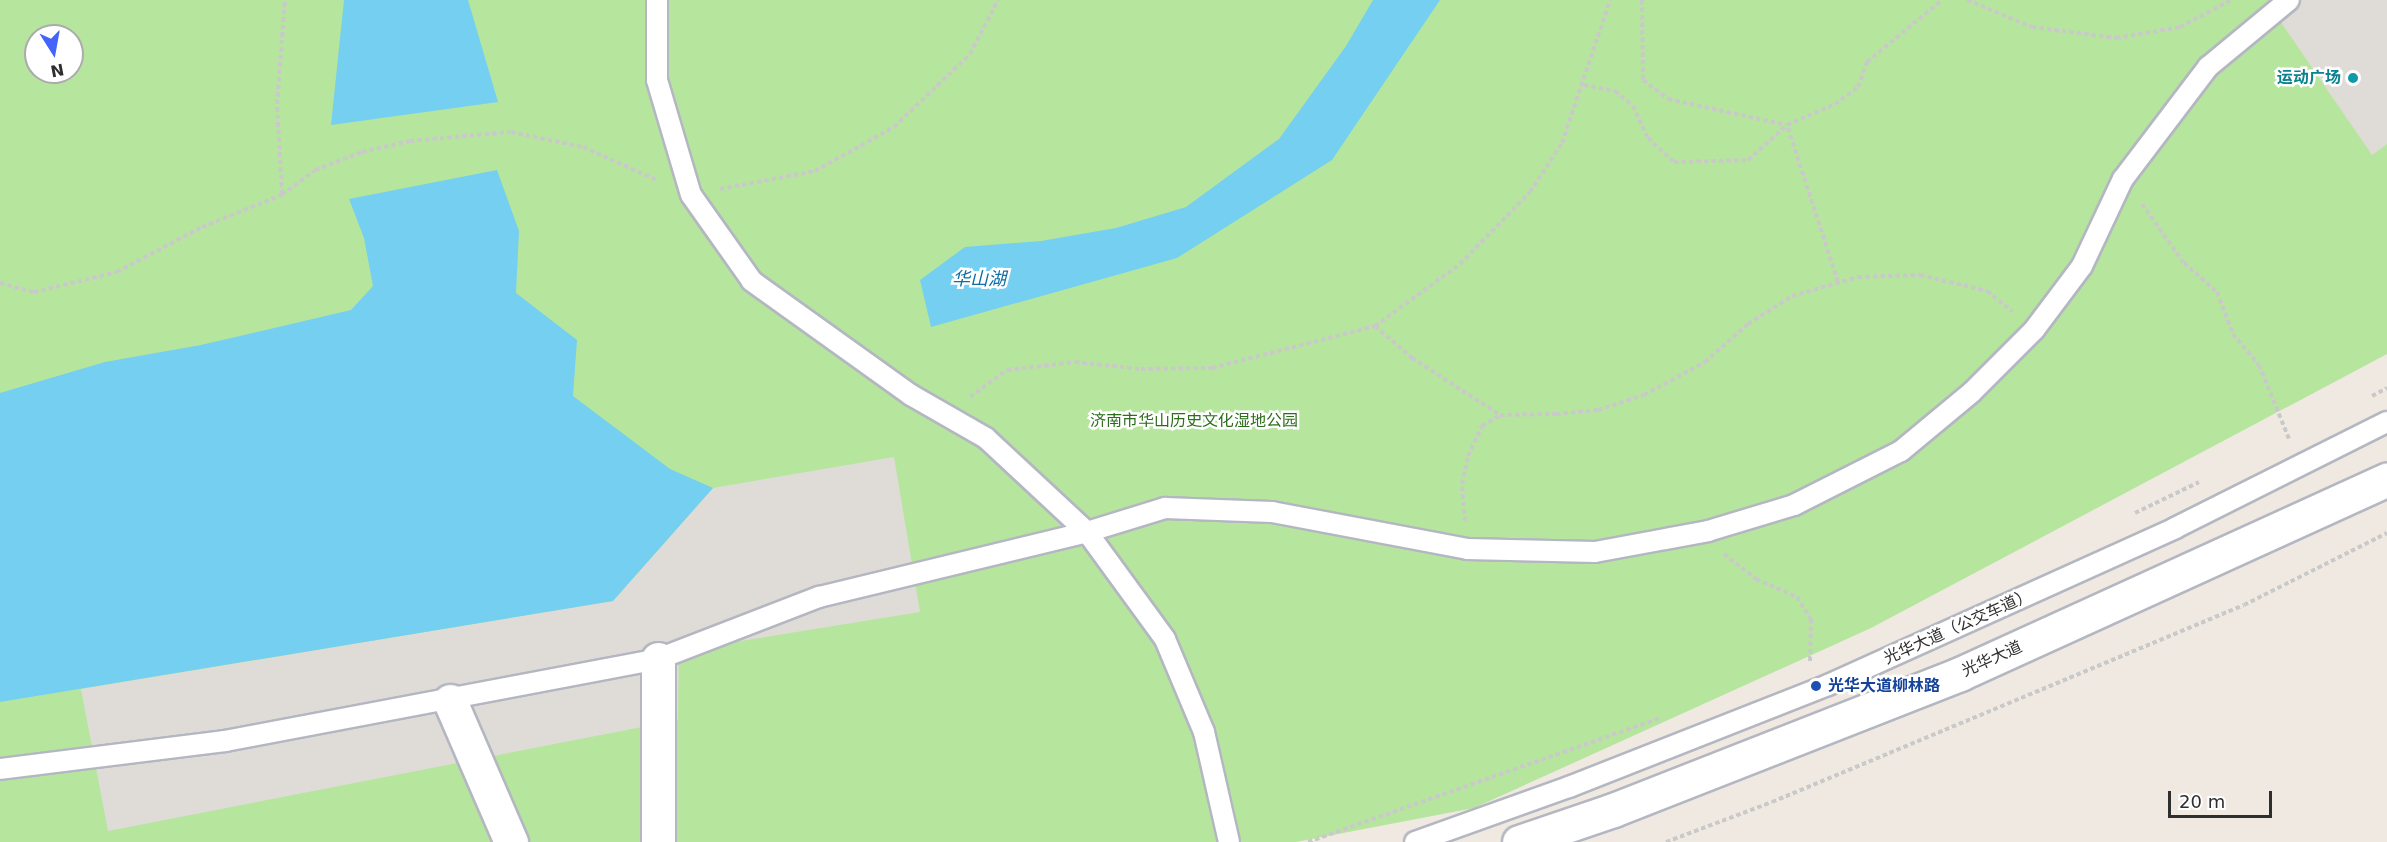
<!DOCTYPE html>
<meta charset="utf-8">
<style>
body{margin:0}
#map{position:relative;width:2387px;height:842px;overflow:hidden;background:#efe9e1;font-family:"DejaVu Sans","Noto Sans SC",sans-serif}
div>[style]{position:absolute}
.green>*{inset:0;background:#b6e59e}
.plaza>*{inset:0;background:#dfdcd8}
.water>*{inset:0;background:#75cff0}
.path>*{height:4px;margin-top:-2px;transform-origin:0;background:repeating-linear-gradient(90deg,#c9c9c9 0 4.5px,transparent 0 7.5px)}
.roads{filter:drop-shadow(2px 0 #b4b7c1) drop-shadow(-2px 0 #b4b7c1) drop-shadow(0 2px #b4b7c1) drop-shadow(0 -2px #b4b7c1)}
.lane>*{height:20px;margin:-10px;padding:0 10px;transform-origin:10px;border-radius:10px;background:#fff}
.street>*{height:33px;margin:-16.5px;padding:0 16.5px;transform-origin:16.5px;border-radius:16.5px;background:#fff}
.secondary>*{height:33px;margin:-16.5px;padding:0 16.5px;transform-origin:16.5px;border-radius:16.5px;background:#fff}
.dots>*{width:16px;height:16px;translate:-50% -50%;box-sizing:border-box;border:3px solid #fff;border-radius:50%}
span{translate:-50% -50%;white-space:nowrap;text-align:center;line-height:1.15;-webkit-text-stroke:5px #fff;paint-order:stroke}
.culture-label{font-size:16px;color:#0d838f;font-weight:700}
.right{translate:-100% -50%;text-align:right}
.park-label{font-size:16px;color:#2c6e1b}
.street-label{font-size:16px;color:#2e2e2e}
.transit-label{font-size:16px;color:#164399;font-weight:700}
.left{translate:0 -50%;text-align:left}
.water-label{font-size:18px;color:#0d6fa3;font-style:italic}
.north{position:absolute;left:24px;top:24px;width:60px;height:60px;box-sizing:border-box;background:#fff;border:2px solid #ababab;border-radius:50%;rotate:169deg;font-size:16px;font-weight:700;line-height:24px;text-align:center;color:#2e2e2e}
.north::after{content:'';display:block;margin:auto;width:21px;height:27px;background:#4264fb;clip-path:polygon(50% 0,100% 100%,50% 72%,0 100%)}
.scale{position:absolute;left:2168px;top:791px;width:104px;height:27px;box-sizing:border-box;border:3px solid #2e2e2e;border-top:0;padding-left:8px;font-size:18px;line-height:21px;white-space:nowrap;color:#2e2e2e;-webkit-text-stroke:4px #fff;paint-order:stroke}
</style>
<div id="map">
<div class="green">
<i style="clip-path:polygon(evenodd,0 0,2387px 0,2387px 354px,1871px 628px,1474px 808px,1296px 842px,0 842px,0 0,36px 36px,72px 36px,72px 72px,36px 72px,36px 36px)"></i>
</div>
<div class="plaza">
<i style="clip-path:polygon(2289px 0,2387px 0,2387px 144px,2372px 155px,2274px 12px)"></i>
<i style="clip-path:polygon(894px 457px,920px 612px,679px 651px,678px 720px,108px 831px,81px 689px,613px 601px,713px 488px)"></i>
</div>
<div class="water">
<i style="clip-path:polygon(344px 0,468px 0,498px 102px,331px 125px)"></i>
<i style="clip-path:polygon(1373px 0,1440px 0,1332px 160px,1177px 258px,931px 327px,920px 280px,965px 247px,1041px 241px,1116px 228px,1186px 207px,1279px 139px,1346px 46px)"></i>
<i style="clip-path:polygon(497px 170px,519px 231px,516px 293px,577px 340px,573px 396px,670px 469px,713px 488px,613px 601px,0 702px,0 393px,105px 362px,201px 345px,351px 310px,373px 286px,364px 238px,349px 199px)"></i>
</div>
<div class="path">
<i style="left:1642px;top:0;width:80px;rotate:89.3deg"></i>
<i style="left:1643px;top:80px;width:31px;rotate:37deg"></i>
<i style="left:1668px;top:99px;width:121px;rotate:12.4deg"></i>
<i style="left:1967px;top:0;width:70px;rotate:22.6deg"></i>
<i style="left:2032px;top:27px;width:85px;rotate:7.5deg"></i>
<i style="left:2116px;top:38px;width:65px;rotate:-9.8deg"></i>
<i style="left:2180px;top:27px;width:58px;rotate:-27.9deg"></i>
<i style="left:1584px;top:85px;width:32px;rotate:11deg"></i>
<i style="left:1615px;top:91px;width:23px;rotate:40deg"></i>
<i style="left:1633px;top:106px;width:35px;rotate:65deg"></i>
<i style="left:1648px;top:138px;width:35px;rotate:43deg"></i>
<i style="left:1674px;top:162px;width:74px;rotate:-1.5deg"></i>
<i style="left:1748px;top:160px;width:52px;rotate:-41.9deg"></i>
<i style="left:720px;top:189px;width:97px;rotate:-10.7deg"></i>
<i style="left:815px;top:171px;width:90px;rotate:-29.1deg"></i>
<i style="left:894px;top:127px;width:105px;rotate:-43.8deg"></i>
<i style="left:970px;top:54px;width:61px;rotate:-62.6deg"></i>
<i style="left:282px;top:194px;width:90px;rotate:-93.2deg"></i>
<i style="left:277px;top:104px;width:104px;rotate:-85.6deg"></i>
<i style="left:2142px;top:204px;width:72px;rotate:54.6deg"></i>
<i style="left:2184px;top:263px;width:44px;rotate:41.3deg"></i>
<i style="left:2217px;top:292px;width:45px;rotate:69.1deg"></i>
<i style="left:2233px;top:334px;width:40px;rotate:50deg"></i>
<i style="left:2259px;top:365px;width:80px;rotate:67.9deg"></i>
<i style="left:1838px;top:282px;width:165px;rotate:-108deg"></i>
<i style="left:1787px;top:125px;width:52px;rotate:-23.6deg"></i>
<i style="left:1835px;top:104px;width:29px;rotate:-36deg"></i>
<i style="left:1858px;top:87px;width:27px;rotate:-70deg"></i>
<i style="left:1867px;top:62px;width:97px;rotate:-39.6deg"></i>
<i style="left:0;top:283px;width:35px;rotate:15deg"></i>
<i style="left:34px;top:292px;width:85px;rotate:-13.5deg"></i>
<i style="left:117px;top:272px;width:96px;rotate:-27.9deg"></i>
<i style="left:202px;top:227px;width:86px;rotate:-21.8deg"></i>
<i style="left:282px;top:195px;width:41px;rotate:-37.1deg"></i>
<i style="left:315px;top:170px;width:50px;rotate:-21deg"></i>
<i style="left:362px;top:152px;width:49px;rotate:-12.9deg"></i>
<i style="left:410px;top:141px;width:101px;rotate:-5.1deg"></i>
<i style="left:511px;top:132px;width:74px;rotate:11.8deg"></i>
<i style="left:583px;top:147px;width:83px;rotate:24.1deg"></i>
<i style="left:1375px;top:326px;width:49px;rotate:40.9deg"></i>
<i style="left:1412px;top:358px;width:105px;rotate:32.9deg"></i>
<i style="left:1500px;top:415px;width:56px;rotate:-1deg"></i>
<i style="left:1556px;top:414px;width:42px;rotate:-5.4deg"></i>
<i style="left:1598px;top:410px;width:48px;rotate:-18.1deg"></i>
<i style="left:1644px;top:395px;width:69px;rotate:-28.4deg"></i>
<i style="left:1705px;top:362px;width:57px;rotate:-41.5deg"></i>
<i style="left:1748px;top:324px;width:52px;rotate:-32.5deg"></i>
<i style="left:1792px;top:296px;width:69px;rotate:-16.1deg"></i>
<i style="left:1858px;top:277px;width:62px;rotate:-1.8deg"></i>
<i style="left:1920px;top:275px;width:69px;rotate:13.4deg"></i>
<i style="left:1987px;top:291px;width:33px;rotate:39deg"></i>
<i style="left:2372px;top:396px;width:17px;rotate:-28deg"></i>
<i style="left:970px;top:397px;width:46px;rotate:-36.1deg"></i>
<i style="left:1007px;top:370px;width:68px;rotate:-6.7deg"></i>
<i style="left:1075px;top:362px;width:66px;rotate:6.1deg"></i>
<i style="left:1141px;top:369px;width:71px;rotate:-0.8deg"></i>
<i style="left:1212px;top:368px;width:168px;rotate:-14.4deg"></i>
<i style="left:1375px;top:326px;width:105px;rotate:-36.1deg"></i>
<i style="left:1460px;top:264px;width:100px;rotate:-45.8deg"></i>
<i style="left:1530px;top:192px;width:59px;rotate:-56.9deg"></i>
<i style="left:1562px;top:143px;width:151px;rotate:-71.4deg"></i>
<i style="left:2135px;top:513px;width:71px;rotate:-25.8deg"></i>
<i style="left:1465px;top:521px;width:37px;rotate:-95deg"></i>
<i style="left:1462px;top:484px;width:29px;rotate:-78deg"></i>
<i style="left:1468px;top:456px;width:33px;rotate:-65deg"></i>
<i style="left:1482px;top:426px;width:21px;rotate:-31deg"></i>
<i style="left:1724px;top:554px;width:41px;rotate:38deg"></i>
<i style="left:1756px;top:579px;width:45px;rotate:23.7deg"></i>
<i style="left:1797px;top:597px;width:26px;rotate:58deg"></i>
<i style="left:1811px;top:619px;width:43px;rotate:91.3deg"></i>
<i style="left:1308px;top:842px;width:374px;rotate:-19.4deg"></i>
<i style="left:1666px;top:842px;width:113px;rotate:-20.7deg"></i>
<i style="left:1772px;top:802px;width:511px;rotate:-22.65deg"></i>
<i style="left:2244px;top:605px;width:160px;rotate:-26.7deg"></i>
</div>
<div class="roads">
<div class="lane">
<i style="left:0;top:769px;width:227px;rotate:-7.1deg"></i>
<i style="left:225px;top:741px;width:441px;rotate:-10.7deg"></i>
<i style="left:658px;top:659px;width:173px;rotate:-21.1deg"></i>
<i style="left:819px;top:597px;width:276px;rotate:-13.6deg"></i>
<i style="left:1087px;top:532px;width:138px;rotate:-137.1deg"></i>
<i style="left:986px;top:438px;width:86px;rotate:-150.2deg"></i>
<i style="left:911px;top:395px;width:196px;rotate:-144.4deg"></i>
<i style="left:752px;top:281px;width:105px;rotate:-125.3deg"></i>
<i style="left:691px;top:195px;width:120px;rotate:-106.5deg"></i>
<i style="left:657px;top:80px;width:80px;rotate:-90deg"></i>
<i style="left:1229px;top:842px;width:113px;rotate:-102.8deg"></i>
<i style="left:1204px;top:732px;width:101px;rotate:-112.8deg"></i>
<i style="left:1165px;top:639px;width:132px;rotate:-126.1deg"></i>
<i style="left:1087px;top:532px;width:82px;rotate:-17.1deg"></i>
<i style="left:1165px;top:508px;width:107px;rotate:2.1deg"></i>
<i style="left:1272px;top:512px;width:198px;rotate:10.7deg"></i>
<i style="left:1467px;top:549px;width:128px;rotate:1.3deg"></i>
<i style="left:1595px;top:552px;width:115px;rotate:-10.5deg"></i>
<i style="left:1708px;top:531px;width:90px;rotate:-16.8deg"></i>
<i style="left:1794px;top:505px;width:120px;rotate:-26.8deg"></i>
<i style="left:1901px;top:451px;width:92px;rotate:-39.7deg"></i>
<i style="left:1972px;top:392px;width:88px;rotate:-45deg"></i>
<i style="left:2034px;top:330px;width:80px;rotate:-53.1deg"></i>
<i style="left:2082px;top:266px;width:96px;rotate:-64.8deg"></i>
<i style="left:2123px;top:179px;width:141px;rotate:-52.8deg"></i>
<i style="left:2208px;top:67px;width:105px;rotate:-39.6deg"></i>
<i style="left:1415px;top:842px;width:164px;rotate:-19.7deg"></i>
<i style="left:1569px;top:787px;width:278px;rotate:-21.5deg"></i>
<i style="left:1828px;top:685px;width:381px;rotate:-24.3deg"></i>
<i style="left:2175px;top:528px;width:237px;rotate:-26.6deg"></i>
</div>
<div class="street">
<i style="left:450px;top:701px;width:154px;rotate:66.6deg"></i>
<i style="left:658px;top:842px;width:183px;rotate:-90deg"></i>
</div>
<div class="secondary">
<i style="left:1519px;top:842px;width:99px;rotate:-18.8deg"></i>
<i style="left:1613px;top:810px;width:373px;rotate:-21.4deg"></i>
<i style="left:1960px;top:674px;width:469px;rotate:-24.5deg"></i>
</div>
</div>
<div class="dots">
<i style="left:2353px;top:78px;background:#0f9aa8"></i>
<i style="left:1816px;top:686px;background:#1a4fb4"></i>
</div>
<div class="culture-label">
<span class="right" style="left:2341px;top:78px">运动广场</span>
</div>
<div class="park-label">
<span style="left:1194px;top:421px">济南市华山历史文化湿地公园</span>
</div>
<div class="street-label">
<span style="left:1958px;top:627px;rotate:-24deg">光华大道（公交车道）</span>
<span style="left:1992px;top:659px;rotate:-24deg">光华大道</span>
</div>
<div class="transit-label">
<span class="left" style="left:1828px;top:686px">光华大道柳林路</span>
</div>
<div class="water-label">
<span style="left:979px;top:279px">华山湖</span>
</div>
<div class="north">N</div>
<div class="scale">20 m</div>
</div>
